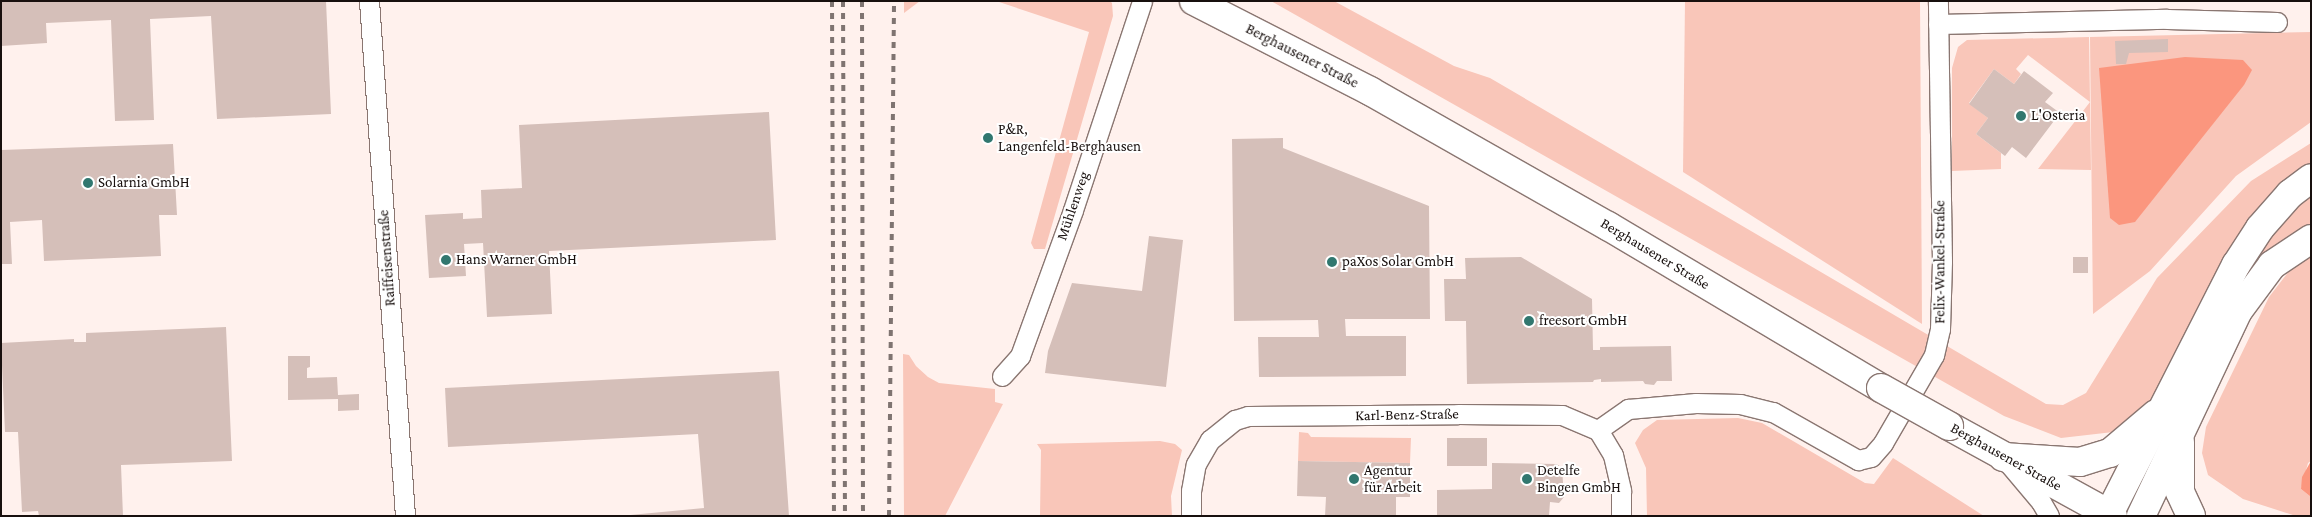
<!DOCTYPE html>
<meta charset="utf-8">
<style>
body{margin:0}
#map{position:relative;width:2312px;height:517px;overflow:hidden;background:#fff1ed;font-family:"Crimson Pro",serif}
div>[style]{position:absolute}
.green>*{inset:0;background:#f9c6b9}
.water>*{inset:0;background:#fb967e}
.building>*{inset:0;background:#d5bfb9;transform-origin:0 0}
.roads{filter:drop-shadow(1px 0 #8a7671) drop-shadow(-1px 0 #8a7671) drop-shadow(0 1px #8a7671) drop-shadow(0 -1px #8a7671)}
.minor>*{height:19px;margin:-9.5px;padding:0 9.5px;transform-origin:9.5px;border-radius:9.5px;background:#fff}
.secondary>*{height:28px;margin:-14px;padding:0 14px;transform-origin:14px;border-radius:14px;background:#fff}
.motorway>*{height:28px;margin:-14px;padding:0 14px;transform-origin:14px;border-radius:14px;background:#fff}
.rail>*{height:4px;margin-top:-2px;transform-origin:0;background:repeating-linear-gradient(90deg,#7f7471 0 6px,transparent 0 12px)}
.bridges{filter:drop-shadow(1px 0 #8a7671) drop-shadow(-1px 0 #8a7671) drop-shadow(0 1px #8a7671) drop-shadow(0 -1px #8a7671)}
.secondary-bridge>*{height:28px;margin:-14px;padding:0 14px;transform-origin:14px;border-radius:14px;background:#fff}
.dots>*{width:14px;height:14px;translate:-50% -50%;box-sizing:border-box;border:2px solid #fff;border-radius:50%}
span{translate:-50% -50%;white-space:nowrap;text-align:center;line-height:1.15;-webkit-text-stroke:4px #fff;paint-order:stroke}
.street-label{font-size:15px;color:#18100e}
.poi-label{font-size:15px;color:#18100e}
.left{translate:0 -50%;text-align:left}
.frame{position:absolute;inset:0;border:2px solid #18100e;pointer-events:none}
</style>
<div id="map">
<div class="green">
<i style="clip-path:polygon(904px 1px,920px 1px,904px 13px)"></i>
<i style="clip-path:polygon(996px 1px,1110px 1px,1112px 3px,1113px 16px,1045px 249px,1034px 249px,1031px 243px,1089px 32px)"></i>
<i style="clip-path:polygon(1271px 1px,1334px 1px,1454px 66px,1490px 78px,2046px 404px,2063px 405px,2086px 393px,2157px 278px,2251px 181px,2311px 143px,2311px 169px,2262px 205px,2229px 253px,2163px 389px,2141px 420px,2122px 431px,2061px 438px,2004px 416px)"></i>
<i style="clip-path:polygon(1685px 1px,1920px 1px,1922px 324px,1683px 172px)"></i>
<i style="clip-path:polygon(2311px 32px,2311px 122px,2236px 176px,2150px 271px,2093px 314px,2090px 37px)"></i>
<i style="clip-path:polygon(2089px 37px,2090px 102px,2091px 170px,2038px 169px,2090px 102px,2028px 55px,2016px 69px,2021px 74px,2014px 84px,1994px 69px,1969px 103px,1988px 118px,1976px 134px,2001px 153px,2001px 169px,1952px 171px,1952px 68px,1958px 47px,1967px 40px)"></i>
<i style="clip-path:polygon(2311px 189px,2311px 231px,2290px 242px,2149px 477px,2143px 474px,2270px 230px)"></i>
<i style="clip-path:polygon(2311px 256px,2311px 461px,2308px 463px,2301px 489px,2311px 497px,2311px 516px,2296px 516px,2243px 499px,2208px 475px,2202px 453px,2206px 427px,2269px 297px,2293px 266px)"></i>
<i style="clip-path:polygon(903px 354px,909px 355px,916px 366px,928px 377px,939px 383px,995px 389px,995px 402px,1003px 404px,945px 516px,904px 516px)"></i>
<i style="clip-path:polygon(1738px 418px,1762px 423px,1865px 483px,1874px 484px,1893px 458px,1984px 516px,1647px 516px,1646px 468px,1635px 443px,1643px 430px,1657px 420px)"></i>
<i style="clip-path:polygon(1299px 432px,1308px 433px,1311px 437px,1411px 438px,1410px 463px,1298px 461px)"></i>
<i style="clip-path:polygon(1160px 441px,1175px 444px,1182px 450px,1171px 496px,1172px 516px,1040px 516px,1041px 450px,1037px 444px)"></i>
</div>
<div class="water">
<i style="clip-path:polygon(2185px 57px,2243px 60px,2252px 70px,2244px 85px,2135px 222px,2119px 225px,2110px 218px,2099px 68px)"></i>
<i style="clip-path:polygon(2311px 461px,2311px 497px,2301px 489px,2302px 477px)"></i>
</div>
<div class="building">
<i style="clip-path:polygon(1px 1px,326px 1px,331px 114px,217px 119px,211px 16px,150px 19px,154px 120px,115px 121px,111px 20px,46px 23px,47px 43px,1px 46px)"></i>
<i style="clip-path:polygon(2168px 39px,2168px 52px,2129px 53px,2126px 64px,2116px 64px,2115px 41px)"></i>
<i style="clip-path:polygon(1994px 69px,2014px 84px,2024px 71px,2053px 93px,2045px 102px,2060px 113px,2026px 158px,2012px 147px,2005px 156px,1976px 134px,1988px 118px,1969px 104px)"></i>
<i style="clip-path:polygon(769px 112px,776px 240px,549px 251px,552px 314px,487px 317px,483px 243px,464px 244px,466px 276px,429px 278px,425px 215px,463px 213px,463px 219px,482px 218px,481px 190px,522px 188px,519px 125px)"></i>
<i style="clip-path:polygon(1283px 138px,1283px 148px,1429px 206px,1430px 319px,1345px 319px,1346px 336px,1406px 336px,1406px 376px,1259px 377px,1258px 337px,1319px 337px,1318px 320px,1234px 321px,1232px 139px)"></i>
<i style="clip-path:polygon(173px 144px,177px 215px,159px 215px,161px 256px,44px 261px,42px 220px,10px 222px,12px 264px,1px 264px,1px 150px)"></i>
<i style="clip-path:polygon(1149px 236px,1183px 240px,1166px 387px,1045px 373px,1048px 351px,1072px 283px,1142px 291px)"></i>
<i style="clip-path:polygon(1521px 257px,1592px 299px,1593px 350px,1600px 350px,1600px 347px,1671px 346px,1672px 381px,1657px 381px,1654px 385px,1645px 384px,1643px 381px,1601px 382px,1601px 379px,1594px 380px,1593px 382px,1467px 384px,1466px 321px,1445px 321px,1444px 279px,1466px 279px,1465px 258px)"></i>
<i style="left:2088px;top:257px;width:16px;height:15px;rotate:90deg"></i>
<i style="clip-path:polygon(226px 327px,232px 461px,121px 465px,123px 516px,39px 516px,38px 511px,22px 512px,18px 432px,5px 432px,1px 343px,74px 339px,74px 342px,86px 342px,86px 333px)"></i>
<i style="clip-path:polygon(288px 356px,310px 356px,310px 367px,307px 368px,307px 378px,337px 377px,338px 395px,359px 394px,359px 410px,338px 411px,338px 399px,288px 400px)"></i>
<i style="clip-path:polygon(779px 371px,789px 516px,620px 516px,704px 508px,698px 434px,448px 447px,445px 388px)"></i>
<i style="left:1447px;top:438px;width:40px;height:28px"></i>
<i style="clip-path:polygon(1298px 461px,1410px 463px,1410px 497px,1396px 497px,1396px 516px,1325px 516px,1326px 497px,1297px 496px)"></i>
<i style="clip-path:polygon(1492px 463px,1557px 464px,1562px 468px,1564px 497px,1559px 503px,1550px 502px,1549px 516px,1437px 516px,1437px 490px,1492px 489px)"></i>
</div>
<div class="roads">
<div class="minor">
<i style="left:369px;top:1px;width:516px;rotate:86deg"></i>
<i style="left:1938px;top:24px;width:229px;rotate:-1.3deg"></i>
<i style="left:2167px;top:19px;width:110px;rotate:1.6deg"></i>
<i style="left:1002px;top:376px;width:27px;rotate:-48deg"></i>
<i style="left:1020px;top:356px;width:155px;rotate:-70deg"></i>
<i style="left:1073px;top:210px;width:220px;rotate:-71.7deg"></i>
<i style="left:1598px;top:430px;width:37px;rotate:-35deg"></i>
<i style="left:1628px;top:409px;width:68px;rotate:-5deg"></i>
<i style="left:1696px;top:403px;width:44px;rotate:1.3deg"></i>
<i style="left:1740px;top:404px;width:34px;rotate:14deg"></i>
<i style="left:1773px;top:412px;width:98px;rotate:29.5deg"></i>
<i style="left:1858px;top:460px;width:13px;rotate:-13deg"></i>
<i style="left:1871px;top:457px;width:18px;rotate:-49deg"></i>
<i style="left:1883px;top:443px;width:102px;rotate:-59.9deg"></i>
<i style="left:1934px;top:355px;width:27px;rotate:-77deg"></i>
<i style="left:1940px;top:329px;width:67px;rotate:-88.3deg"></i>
<i style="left:1942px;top:262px;width:261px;rotate:-90.9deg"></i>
<i style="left:2009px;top:464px;width:50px;rotate:49.9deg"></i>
<i style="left:2041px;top:502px;width:16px;rotate:60deg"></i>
<i style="left:1191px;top:516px;width:25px;rotate:-90deg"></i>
<i style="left:1191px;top:491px;width:27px;rotate:-80deg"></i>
<i style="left:1196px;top:464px;width:28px;rotate:-60deg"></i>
<i style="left:1210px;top:440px;width:32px;rotate:-39deg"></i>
<i style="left:1235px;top:420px;width:14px;rotate:-17deg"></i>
<i style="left:1248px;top:416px;width:210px;rotate:-0.5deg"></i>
<i style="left:1458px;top:414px;width:104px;rotate:0.6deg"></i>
<i style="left:1562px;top:415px;width:39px;rotate:23deg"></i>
<i style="left:1598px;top:430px;width:29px;rotate:59deg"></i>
<i style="left:1613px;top:455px;width:37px;rotate:77deg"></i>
<i style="left:1621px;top:491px;width:25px;rotate:90deg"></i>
</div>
<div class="secondary">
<i style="left:1194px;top:1px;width:198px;rotate:27.1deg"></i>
<i style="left:1370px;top:91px;width:274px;rotate:29.6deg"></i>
<i style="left:1608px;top:226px;width:317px;rotate:30.7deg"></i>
<i style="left:1949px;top:426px;width:187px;rotate:28.8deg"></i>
</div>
<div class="motorway">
<i style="left:2180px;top:442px;width:50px;rotate:90deg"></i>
<i style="left:2180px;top:492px;width:26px;rotate:65deg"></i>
<i style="left:2003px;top:457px;width:77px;rotate:3.7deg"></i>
<i style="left:2080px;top:462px;width:31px;rotate:-17deg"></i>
<i style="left:2110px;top:453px;width:60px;rotate:-40.3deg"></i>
<i style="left:2109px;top:514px;width:280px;rotate:-63deg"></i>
<i style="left:2236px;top:265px;width:44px;rotate:-57deg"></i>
<i style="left:2260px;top:228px;width:45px;rotate:-48.6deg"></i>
<i style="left:2290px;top:194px;width:26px;rotate:-37deg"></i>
<i style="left:2141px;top:516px;width:227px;rotate:-64.7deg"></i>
<i style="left:2238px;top:311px;width:57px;rotate:-53.5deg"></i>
<i style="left:2272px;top:265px;width:47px;rotate:-33.7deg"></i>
</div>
</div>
<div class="rail">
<i style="left:832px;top:1px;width:515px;rotate:89.78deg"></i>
<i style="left:843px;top:1px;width:515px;rotate:89.78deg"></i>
<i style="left:862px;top:1px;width:515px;rotate:89.89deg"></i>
<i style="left:889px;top:516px;width:515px;rotate:-89.44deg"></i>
</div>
<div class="bridges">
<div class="secondary-bridge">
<i style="left:1881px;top:388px;width:78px;rotate:29.2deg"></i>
</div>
</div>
<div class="dots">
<i style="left:2021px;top:116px;background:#31776f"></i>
<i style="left:988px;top:138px;background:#31776f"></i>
<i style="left:88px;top:183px;background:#31776f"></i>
<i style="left:446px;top:260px;background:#31776f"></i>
<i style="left:1332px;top:262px;background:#31776f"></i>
<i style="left:1529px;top:321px;background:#31776f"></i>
<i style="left:1354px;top:479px;background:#31776f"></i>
<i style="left:1527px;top:479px;background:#31776f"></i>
</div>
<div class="street-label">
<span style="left:1302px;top:56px;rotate:27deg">Berghausener Straße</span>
<span style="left:1073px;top:206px;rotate:-71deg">Mühlenweg</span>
<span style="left:1655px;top:254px;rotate:31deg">Berghausener Straße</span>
<span style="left:387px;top:258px;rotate:-94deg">Raiffeisenstraße</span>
<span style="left:1940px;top:262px;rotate:-90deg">Felix-Wankel-Straße</span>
<span style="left:1407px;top:415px;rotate:-1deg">Karl-Benz-Straße</span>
<span style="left:2006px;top:457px;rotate:29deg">Berghausener Straße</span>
</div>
<div class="poi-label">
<span class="left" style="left:2031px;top:116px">L'Osteria</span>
<span class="left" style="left:998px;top:138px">P&amp;R,<br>Langenfeld-Berghausen</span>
<span class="left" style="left:98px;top:183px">Solarnia GmbH</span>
<span class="left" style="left:456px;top:260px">Hans Warner GmbH</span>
<span class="left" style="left:1342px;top:262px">paXos Solar GmbH</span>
<span class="left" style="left:1539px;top:321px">freesort GmbH</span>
<span class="left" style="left:1364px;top:479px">Agentur<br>für Arbeit</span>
<span class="left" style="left:1537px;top:479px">Detelfe<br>Bingen GmbH</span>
</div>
<div class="frame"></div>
</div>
